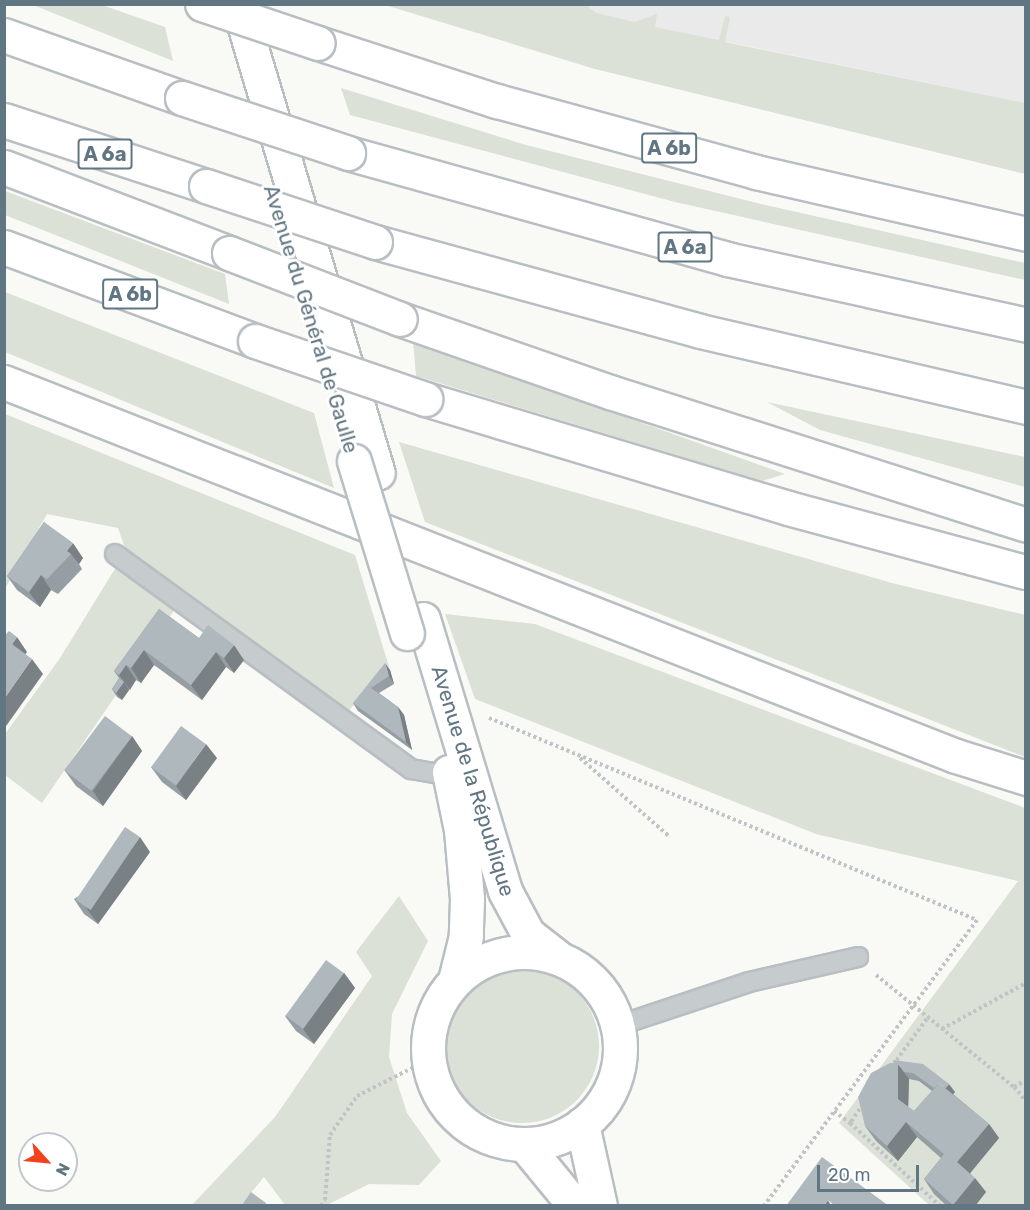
<!DOCTYPE html>
<meta charset="utf-8">
<style>
body{margin:0}
#map{position:relative;width:1030px;height:1210px;overflow:hidden;background:#f9f9f6;font-family:Rubik,sans-serif}
div>[style]{position:absolute}
.built>*{inset:0;background:#e9eae9}
.green>*{inset:0;background:#dbe1d6}
.round{border-radius:50%}
.path>*{height:4px;margin-top:-2px;transform-origin:0;background:repeating-linear-gradient(90deg,#c1c4c6 0 3px,transparent 0 6px)}
.roads{filter:drop-shadow(2px 0 #b8bec2) drop-shadow(-2px 0 #b8bec2) drop-shadow(0 2px #b8bec2) drop-shadow(0 -2px #b8bec2)}
.lane>*{height:18px;margin:-9px;padding:0 9px;transform-origin:9px;border-radius:9px;background:#c6cbce}
.secondary>*{height:33px;margin:-16.5px;padding:0 16.5px;transform-origin:16.5px;border-radius:16.5px;background:#fff}
.secondary>.ring{margin:-16.5px;padding:0;box-sizing:content-box;background:none;border:33px solid #fff;border-radius:50%}
.highway>*{height:33px;margin:-16.5px;padding:0 16.5px;transform-origin:16.5px;border-radius:16.5px;background:#fff}
.bridges{filter:drop-shadow(2px 0 #b8bec2) drop-shadow(-2px 0 #b8bec2) drop-shadow(0 2px #b8bec2) drop-shadow(0 -2px #b8bec2)}
.secondary-bridge>*{height:33px;margin:-16.5px;padding:0 16.5px;transform-origin:16.5px;border-radius:16.5px;background:#fff}
.highway-bridge>*{height:33px;margin:-16.5px;padding:0 16.5px;transform-origin:16.5px;border-radius:16.5px;background:#fff}
.wall>*{inset:0;background:#969ea3}
.shaded-wall>*{inset:0;background:#7a8184}
.building>*{inset:0;background:#aeb8bd;transform-origin:0 0}
span{translate:-50% -50%;white-space:nowrap;text-align:center;line-height:1.15;-webkit-text-stroke:6px #fff;paint-order:stroke}
.shield-label span{padding:2px 4px;background:#fff;border:2px solid;border-radius:4px;-webkit-text-stroke-width:0}
.shield-label{font-size:20px;color:#617683;font-weight:700}
.street-label{font-size:21px;color:#617683}
.frame{position:absolute;inset:0;border:6px solid #617683;pointer-events:none}
.north{position:absolute;left:18px;top:1132px;width:60px;height:60px;box-sizing:border-box;background:#fff;border:2px solid #c0c8cd;border-radius:50%;rotate:117deg;font-size:16px;font-weight:700;line-height:24px;text-align:center;color:#617683}
.north::after{content:'';display:block;margin:auto;width:21px;height:27px;background:#f1411d;clip-path:polygon(50% 0,100% 100%,50% 72%,0 100%)}
.scale{position:absolute;left:817px;top:1165px;width:102px;height:27px;box-sizing:border-box;border:3px solid #617683;border-top:0;padding-left:8px;font-size:18px;line-height:21px;white-space:nowrap;color:#617683;-webkit-text-stroke:4px #fff;paint-order:stroke}
</style>
<div id="map">
<div class="built">
<i style="clip-path:polygon(558px 5px,1025px 5px,1025px 103px,654px 27px)"></i>
</div>
<div class="green">
<i style="clip-path:polygon(33px 5px,102px 5px,165px 27px,173px 61px)"></i>
<i style="clip-path:polygon(385px 5px,586px 5px,596px 13px,635px 22px,657px 14px,655px 27px,719px 40px,725px 16px,730px 17px,725px 42px,1025px 103px,1025px 174px,595px 69px)"></i>
<i style="clip-path:polygon(341px 88px,526px 145px,761px 204px,1025px 263px,1025px 280px,675px 202px,350px 115px)"></i>
<i style="clip-path:polygon(5px 191px,225px 274px,229px 304px,5px 215px)"></i>
<i style="clip-path:polygon(5px 292px,314px 413px,334px 488px,5px 352px)"></i>
<i style="clip-path:polygon(413px 341px,785px 474px,762px 481px,416px 376px)"></i>
<i style="clip-path:polygon(767px 402px,1025px 457px,1025px 487px,820px 430px)"></i>
<i style="clip-path:polygon(5px 414px,355px 555px,390px 670px,349px 710px,186px 593px,42px 803px,5px 775px,5px 734px,60px 658px,126px 551px,118px 528px,47px 514px,5px 589px)"></i>
<i style="clip-path:polygon(399px 442px,892px 583px,1025px 615px,1025px 757px,425px 522px)"></i>
<i style="clip-path:polygon(445px 614px,535px 624px,1025px 808px,1025px 1205px,929px 1205px,839px 1123px,1018px 881px,816px 834px,475px 699px)"></i>
<i style="clip-path:polygon(399px 896px,428px 941px,392px 1014px,389px 1057px,407px 1113px,441px 1161px,419px 1185px,369px 1184px,327px 1205px,285px 1205px,264px 1177px,241px 1205px,191px 1206px,275px 1117px,372px 976px,356px 952px)"></i>
<i class="round" style="left:445px;top:969px;width:154px;height:154px"></i>
</div>
<div class="path">
<i style="left:489px;top:718px;width:528px;rotate:22.49deg"></i>
<i style="left:977px;top:920px;width:357px;rotate:126.7deg"></i>
<i style="left:580px;top:758px;width:120px;rotate:41.3deg"></i>
<i style="left:876px;top:975px;width:178px;rotate:39.1deg"></i>
<i style="left:1014px;top:1087px;width:14px;rotate:-30deg"></i>
<i style="left:942px;top:1029px;width:96px;rotate:-28.7deg"></i>
<i style="left:893px;top:1065px;width:59px;rotate:-53.9deg"></i>
<i style="left:1014px;top:1087px;width:18px;rotate:49deg"></i>
<i style="left:863px;top:1104px;width:23px;rotate:124deg"></i>
<i style="left:850px;top:1123px;width:122px;rotate:42.7deg"></i>
<i style="left:834px;top:1111px;width:20px;rotate:37deg"></i>
<i style="left:321px;top:1206px;width:7px;rotate:-56deg"></i>
<i style="left:325px;top:1200px;width:65px;rotate:-85.6deg"></i>
<i style="left:330px;top:1135px;width:47px;rotate:-55.3deg"></i>
<i style="left:357px;top:1096px;width:80px;rotate:-26.9deg"></i>
</div>
<div class="roads">
<div class="lane">
<i style="left:115px;top:554px;width:366px;rotate:36deg"></i>
<i style="left:411px;top:769px;width:47px;rotate:9.9deg"></i>
<i style="left:617px;top:1026px;width:139px;rotate:-18.4deg"></i>
<i style="left:749px;top:982px;width:112px;rotate:-12.9deg"></i>
</div>
<div class="secondary">
<i style="left:238px;top:4px;width:489px;rotate:73.4deg"></i>
<i style="left:423px;top:619px;width:284px;rotate:73.2deg"></i>
<i style="left:505px;top:891px;width:49px;rotate:61.9deg"></i>
<i style="left:528px;top:934px;width:39px;rotate:38deg"></i>
<i style="left:449px;top:772px;width:59px;rotate:78.3deg"></i>
<i style="left:461px;top:830px;width:69px;rotate:85deg"></i>
<i style="left:467px;top:899px;width:37px;rotate:92deg"></i>
<i style="left:466px;top:936px;width:45px;rotate:104deg"></i>
<i class="ring" style="left:428px;top:952px;width:159px;height:159px"></i>
<i style="left:582px;top:1124px;width:84px;rotate:77.6deg"></i>
<i style="left:524px;top:1144px;width:80px;rotate:50.6deg"></i>
</div>
<div class="highway">
<i style="left:4px;top:35px;width:189px;rotate:19.5deg"></i>
<i style="left:318px;top:43px;width:188px;rotate:18deg"></i>
<i style="left:497px;top:101px;width:269px;rotate:15.3deg"></i>
<i style="left:756px;top:172px;width:277px;rotate:12.9deg"></i>
<i style="left:4px;top:120px;width:213px;rotate:18.1deg"></i>
<i style="left:348px;top:153px;width:394px;rotate:15.6deg"></i>
<i style="left:727px;top:259px;width:306px;rotate:12.4deg"></i>
<i style="left:4px;top:167px;width:241px;rotate:20.9deg"></i>
<i style="left:375px;top:242px;width:337px;rotate:15.3deg"></i>
<i style="left:700px;top:331px;width:335px;rotate:13.1deg"></i>
<i style="left:4px;top:247px;width:268px;rotate:20.5deg"></i>
<i style="left:400px;top:319px;width:222px;rotate:19.2deg"></i>
<i style="left:610px;top:392px;width:437px;rotate:17.7deg"></i>
<i style="left:4px;top:382px;width:1023px;rotate:21.45deg"></i>
<i style="left:956px;top:756px;width:73px;rotate:17.4deg"></i>
<i style="left:425px;top:399px;width:379px;rotate:16.7deg"></i>
<i style="left:788px;top:508px;width:246px;rotate:15.1deg"></i>
</div>
</div>
<div class="bridges">
<div class="secondary-bridge">
<i style="left:354px;top:461px;width:180px;rotate:72.9deg"></i>
</div>
<div class="highway-bridge">
<i style="left:202px;top:4px;width:122px;rotate:18.6deg"></i>
<i style="left:182px;top:98px;width:175px;rotate:18.3deg"></i>
<i style="left:206px;top:186px;width:178px;rotate:18.3deg"></i>
<i style="left:229px;top:253px;width:183px;rotate:21.1deg"></i>
<i style="left:255px;top:341px;width:180px;rotate:18.8deg"></i>
</div>
</div>
<div class="wall">
<i style="clip-path:polygon(44px 522px,83px 558px,79px 564px,82px 569px,58px 594px,51px 590px,40px 607px,17px 590px,7px 576px)"></i>
<i style="clip-path:polygon(159px 609px,199px 638px,244px 660px,234px 673px,226px 667px,202px 700px,154px 665px,141px 683px,136px 680px,122px 700px,117px 697px,112px 689px,119px 678px,114px 671px)"></i>
<i style="clip-path:polygon(390px 670px,394px 684px,379px 693px,398px 707px,404px 715px,412px 750px,358px 711px,353px 703px)"></i>
<i style="clip-path:polygon(132px 736px,142px 751px,103px 806px,76px 786px,65px 771px)"></i>
<i style="clip-path:polygon(217px 758px,186px 800px,162px 782px,151px 767px)"></i>
<i style="clip-path:polygon(150px 852px,98px 924px,84px 914px,74px 899px)"></i>
<i style="clip-path:polygon(344px 973px,355px 988px,314px 1044px,296px 1031px,285px 1016px)"></i>
<i style="clip-path:polygon(evenodd,894px 1064px,955px 1092px,953px 1094px,989px 1124px,999px 1138px,970px 1173px,986px 1192px,975px 1206px,947px 1206px,934px 1194px,924px 1179px,941px 1158px,917px 1137px,898px 1161px,876px 1141px,865px 1126px,894px 1064px,909px 1079px,919px 1081px,932px 1091px,914px 1111px,908px 1107px,909px 1079px)"></i>
</div>
<div class="shaded-wall">
<i style="clip-path:polygon(73px 543px,83px 558px,79px 564px,71px 554px,67px 551px)"></i>
<i style="clip-path:polygon(41px 575px,51px 590px,40px 607px,29px 592px)"></i>
<i style="clip-path:polygon(17px 637px,27px 652px,22px 659px,12px 644px)"></i>
<i style="clip-path:polygon(234px 645px,244px 660px,234px 673px,224px 658px)"></i>
<i style="clip-path:polygon(144px 650px,154px 665px,141px 683px,131px 668px)"></i>
<i style="clip-path:polygon(216px 652px,226px 667px,202px 700px,191px 685px)"></i>
<i style="clip-path:polygon(32px 659px,43px 674px,4px 729px,4px 699px)"></i>
<i style="clip-path:polygon(385px 663px,390px 670px,394px 684px,389px 676px)"></i>
<i style="clip-path:polygon(126px 665px,136px 680px,130px 690px,119px 675px)"></i>
<i style="clip-path:polygon(124px 682px,129px 690px,122px 700px,116px 693px)"></i>
<i style="clip-path:polygon(398px 707px,404px 715px,412px 750px,406px 742px)"></i>
<i style="clip-path:polygon(132px 736px,142px 751px,103px 806px,93px 791px)"></i>
<i style="clip-path:polygon(206px 744px,217px 758px,186px 800px,176px 786px)"></i>
<i style="clip-path:polygon(140px 837px,150px 852px,98px 924px,87px 909px)"></i>
<i style="clip-path:polygon(344px 973px,355px 988px,314px 1044px,303px 1029px)"></i>
<i style="clip-path:polygon(898px 1064px,909px 1079px,908px 1114px,898px 1099px)"></i>
<i style="clip-path:polygon(949px 1084px,955px 1092px,947px 1101px,941px 1093px)"></i>
<i style="clip-path:polygon(906px 1122px,917px 1137px,898px 1161px,887px 1146px)"></i>
<i style="clip-path:polygon(989px 1124px,999px 1138px,967px 1177px,957px 1162px)"></i>
<i style="clip-path:polygon(975px 1178px,986px 1192px,975px 1206px,953px 1205px)"></i>
<i style="clip-path:polygon(828px 1200px,831px 1206px,824px 1206px)"></i>
</div>
<div class="building">
<i style="clip-path:polygon(44px 522px,73px 543px,67px 551px,71px 554px,47px 579px,41px 575px,29px 592px,7px 576px)"></i>
<i style="clip-path:polygon(159px 609px,199px 638px,208px 625px,234px 645px,224px 658px,216px 652px,191px 685px,144px 650px,131px 668px,126px 665px,119px 675px,114px 671px)"></i>
<i style="clip-path:polygon(9px 631px,17px 637px,12px 644px,32px 659px,4px 699px,4px 636px)"></i>
<i style="clip-path:polygon(385px 663px,389px 676px,371px 688px,398px 707px,406px 742px,353px 703px)"></i>
<i style="clip-path:polygon(119px 678px,124px 682px,116px 693px,112px 689px)"></i>
<i style="left:105px;top:716px;width:34px;height:68px;rotate:37deg"></i>
<i style="left:181px;top:726px;width:31px;height:51px;rotate:36deg"></i>
<i style="left:125px;top:827px;width:18px;height:88px;rotate:34deg"></i>
<i style="left:326px;top:960px;width:22px;height:69px;rotate:36deg"></i>
<i style="clip-path:polygon(893px 1060px,923px 1064px,949px 1084px,946px 1088px,939px 1083px,934px 1088px,913px 1073px,904px 1072px,898px 1064px,894px 1064px)"></i>
<i style="clip-path:polygon(890px 1063px,898px 1064px,898px 1099px,914px 1111px,939px 1083px,989px 1124px,957px 1162px,975px 1178px,953px 1205px,924px 1179px,944px 1154px,906px 1122px,887px 1146px,865px 1126px,858px 1097px,871px 1073px)"></i>
<i style="clip-path:polygon(822px 1157px,889px 1206px,835px 1206px,828px 1200px,824px 1206px,786px 1206px)"></i>
<i style="clip-path:polygon(251px 1192px,266px 1203px,264px 1206px,241px 1206px)"></i>
</div>
<div class="shield-label">
<span style="left:669px;top:148px">A 6b</span>
<span style="left:105px;top:154px">A 6a</span>
<span style="left:685px;top:247px">A 6a</span>
<span style="left:130px;top:294px">A 6b</span>
</div>
<div class="street-label">
<span style="left:311px;top:319px;rotate:73deg">Avenue du Général de Gaulle</span>
<span style="left:473px;top:781px;rotate:73deg">Avenue de la République</span>
</div>
<div class="frame"></div>
<div class="north">N</div>
<div class="scale">20 m</div>
</div>
